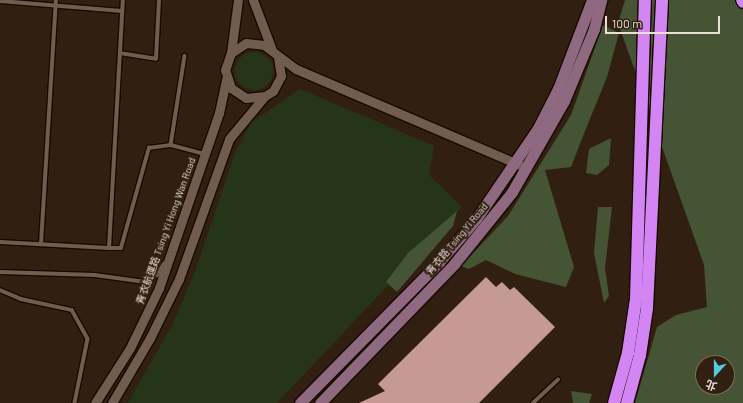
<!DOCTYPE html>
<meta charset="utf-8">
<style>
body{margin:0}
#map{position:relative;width:743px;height:403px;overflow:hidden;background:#312012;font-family:Barlow,"Noto Sans TC",sans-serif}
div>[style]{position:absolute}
.green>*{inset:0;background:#263517}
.round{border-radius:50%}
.forest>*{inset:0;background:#445434}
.building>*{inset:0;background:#c59996}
.roads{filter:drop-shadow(1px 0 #180900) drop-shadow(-1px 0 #180900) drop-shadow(0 1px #180900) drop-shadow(0 -1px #180900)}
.service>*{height:3.5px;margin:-1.75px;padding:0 1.75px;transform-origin:1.75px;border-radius:1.75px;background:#705d4d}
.tertiary>*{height:9px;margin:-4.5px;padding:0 4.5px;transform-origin:4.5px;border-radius:4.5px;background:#705d4d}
.secondary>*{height:11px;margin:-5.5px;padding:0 5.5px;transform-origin:5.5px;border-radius:5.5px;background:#8e697f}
.motorway>*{height:12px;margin:-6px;padding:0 6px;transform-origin:6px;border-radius:6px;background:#d386f3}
span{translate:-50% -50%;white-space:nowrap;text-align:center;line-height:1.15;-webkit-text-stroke:4px #312012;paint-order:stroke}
.street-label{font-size:10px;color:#eaded5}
.north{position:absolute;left:695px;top:355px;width:40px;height:40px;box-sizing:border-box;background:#312012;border:1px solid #7b6c60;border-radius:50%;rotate:201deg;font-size:11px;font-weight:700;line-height:16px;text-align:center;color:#eaded5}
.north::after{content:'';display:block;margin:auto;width:14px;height:18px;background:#54cadd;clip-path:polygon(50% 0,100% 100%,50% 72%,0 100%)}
.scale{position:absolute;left:605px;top:16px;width:115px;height:18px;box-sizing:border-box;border:2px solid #eaded5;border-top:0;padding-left:5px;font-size:12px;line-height:14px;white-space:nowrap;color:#eaded5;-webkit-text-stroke:3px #312012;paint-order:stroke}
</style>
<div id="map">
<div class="green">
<i class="round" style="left:235px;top:52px;width:38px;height:38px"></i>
<i style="clip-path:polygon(300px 89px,434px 146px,429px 175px,462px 207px,277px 403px,128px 403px,172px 325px,195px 272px,236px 150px,252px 122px)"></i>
</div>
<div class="forest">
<i style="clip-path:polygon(evenodd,625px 0,743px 0,743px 403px,635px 403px,657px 327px,676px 315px,707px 307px,704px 265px,618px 23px,625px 0,703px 363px,727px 363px,727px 387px,703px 387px,703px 363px)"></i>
<i style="clip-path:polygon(603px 25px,619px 33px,607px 77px,585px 131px,571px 167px,545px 170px,574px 267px,566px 287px,515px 274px,486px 260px,469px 269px,461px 266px,508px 216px,571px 115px)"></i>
<i style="clip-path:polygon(611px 138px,609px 165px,597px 175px,586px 173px,589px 149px)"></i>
<i style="clip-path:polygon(598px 207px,612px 207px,605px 268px,609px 296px,604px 303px,594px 253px)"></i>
<i style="clip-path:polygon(457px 211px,453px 226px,397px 292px,386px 282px,408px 253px)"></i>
<i style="clip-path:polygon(571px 391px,592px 394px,589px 403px,573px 403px)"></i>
</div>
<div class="building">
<i style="clip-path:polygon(486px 277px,496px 287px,502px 282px,510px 290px,514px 287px,555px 327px,479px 403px,359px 403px,385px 391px,378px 384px)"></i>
</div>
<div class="roads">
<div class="service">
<i style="left:0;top:1px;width:122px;rotate:4.7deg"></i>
<i style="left:120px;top:53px;width:36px;rotate:9deg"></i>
<i style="left:156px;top:59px;width:59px;rotate:-87.1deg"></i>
<i style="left:185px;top:56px;width:90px;rotate:98.9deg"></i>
<i style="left:171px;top:145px;width:34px;rotate:15deg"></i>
<i style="left:0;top:242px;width:109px;rotate:3.2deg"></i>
<i style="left:109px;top:248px;width:248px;rotate:-86.8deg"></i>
<i style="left:41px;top:244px;width:244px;rotate:-86.5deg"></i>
<i style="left:109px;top:248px;width:12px"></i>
<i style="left:121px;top:248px;width:104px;rotate:-74.4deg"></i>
<i style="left:149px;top:148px;width:22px;rotate:-8deg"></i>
<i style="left:0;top:272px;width:95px;rotate:1.8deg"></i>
<i style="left:95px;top:275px;width:51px;rotate:7.8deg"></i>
<i style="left:146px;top:282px;width:13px;rotate:-32deg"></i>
<i style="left:157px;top:275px;width:13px;rotate:-58deg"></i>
<i style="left:0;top:290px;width:23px;rotate:23deg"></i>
<i style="left:21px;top:299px;width:52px;rotate:12.2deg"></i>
<i style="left:72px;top:310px;width:33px;rotate:61deg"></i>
<i style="left:88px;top:339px;width:65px;rotate:101.5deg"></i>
<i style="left:533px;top:403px;width:34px;rotate:-43deg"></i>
</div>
<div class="tertiary">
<i style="left:253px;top:0;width:53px;rotate:69.2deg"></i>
<i style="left:231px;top:53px;width:53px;rotate:-82.5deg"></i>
<i style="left:278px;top:57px;width:19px;rotate:81deg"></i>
<i style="left:281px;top:76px;width:17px;rotate:118deg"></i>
<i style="left:273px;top:91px;width:9px;rotate:148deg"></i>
<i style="left:265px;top:96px;width:19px;rotate:174deg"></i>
<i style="left:246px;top:98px;width:18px;rotate:-146deg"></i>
<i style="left:231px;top:88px;width:19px;rotate:-108deg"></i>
<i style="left:225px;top:70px;width:18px;rotate:-71deg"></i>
<i style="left:231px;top:53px;width:18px;rotate:-34deg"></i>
<i style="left:246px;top:43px;width:18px;rotate:6deg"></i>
<i style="left:264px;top:45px;width:40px;rotate:37deg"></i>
<i style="left:296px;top:69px;width:244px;rotate:23.2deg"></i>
<i style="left:95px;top:403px;width:65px;rotate:-57.5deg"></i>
<i style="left:130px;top:348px;width:67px;rotate:-64.2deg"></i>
<i style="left:159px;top:288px;width:185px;rotate:-71.1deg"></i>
<i style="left:219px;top:113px;width:35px;rotate:-78deg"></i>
<i style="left:112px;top:403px;width:75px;rotate:-59.7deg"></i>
<i style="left:150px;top:338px;width:66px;rotate:-63.8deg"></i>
<i style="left:179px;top:279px;width:149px;rotate:-70.3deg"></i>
<i style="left:229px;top:139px;width:55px;rotate:-50.2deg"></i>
</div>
<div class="secondary">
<i style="left:300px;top:403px;width:198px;rotate:-45.4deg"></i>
<i style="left:439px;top:262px;width:57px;rotate:-49.3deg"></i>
<i style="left:476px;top:219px;width:110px;rotate:-55.7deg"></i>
<i style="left:538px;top:128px;width:44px;rotate:-62.9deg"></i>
<i style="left:558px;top:89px;width:95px;rotate:-69.1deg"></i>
<i style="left:320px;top:403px;width:193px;rotate:-46deg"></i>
<i style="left:454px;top:264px;width:92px;rotate:-51.1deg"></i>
<i style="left:512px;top:192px;width:105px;rotate:-60.3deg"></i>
<i style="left:564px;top:101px;width:78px;rotate:-67.4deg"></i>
<i style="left:594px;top:29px;width:30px;rotate:-76deg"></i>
</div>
<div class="motorway">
<i style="left:742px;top:0;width:2px;rotate:63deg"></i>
<i style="left:614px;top:403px;width:52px;rotate:-74.4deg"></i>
<i style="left:628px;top:353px;width:55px;rotate:-81.6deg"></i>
<i style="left:636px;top:299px;width:299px;rotate:-88.3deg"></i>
<i style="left:627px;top:403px;width:50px;rotate:-74.8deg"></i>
<i style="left:640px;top:355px;width:48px;rotate:-81.5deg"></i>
<i style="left:647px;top:308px;width:308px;rotate:-87.2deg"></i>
</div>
</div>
<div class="street-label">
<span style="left:166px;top:231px;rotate:-70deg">青衣航運路 Tsing Yi Hong Wan Road</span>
<span style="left:457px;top:239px;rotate:-50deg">青衣路 Tsing Yi Road</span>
</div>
<div class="north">北</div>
<div class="scale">100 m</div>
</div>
